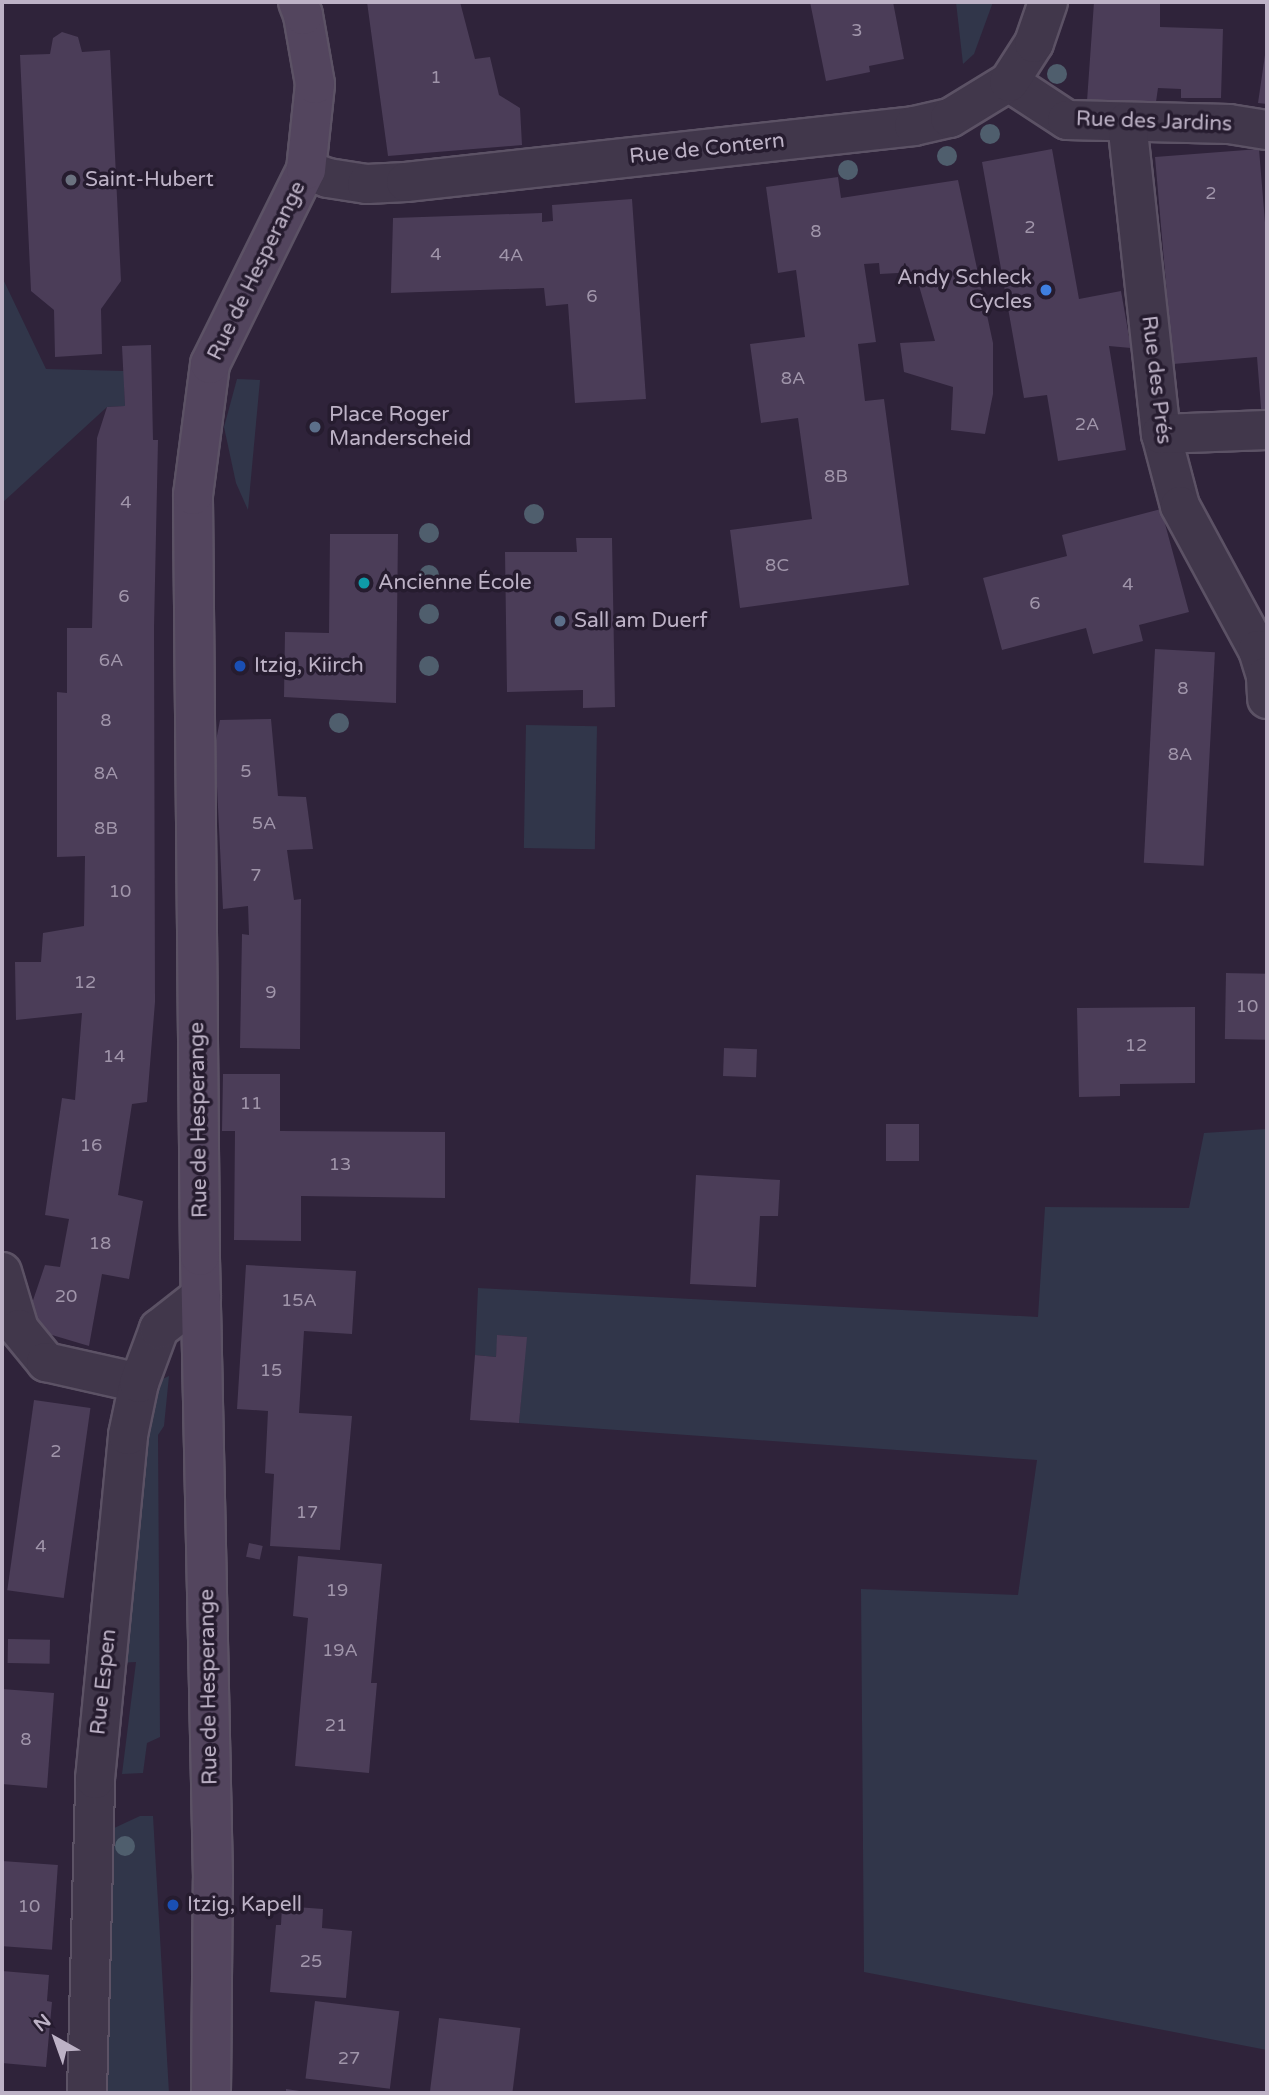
<!DOCTYPE html>
<meta charset="utf-8">
<style>
body{margin:0}
#map{position:relative;width:1269px;height:2095px;overflow:hidden;background:#2f233a;font-family:"Varela Round",sans-serif}
div>[style]{position:absolute}
.green>*{inset:0;background:#31364a;transform-origin:0 0}
.building>*{inset:0;background:#4b3d58;transform-origin:0 0}
.roads{filter:drop-shadow(2px 0 #5c5265) drop-shadow(-2px 0 #5c5265) drop-shadow(0 2px #5c5265) drop-shadow(0 -2px #5c5265)}
.minor>*{height:38px;margin:-19px;padding:0 19px;transform-origin:19px;border-radius:19px;background:#41374b}
.secondary>*{height:38px;margin:-19px;padding:0 19px;transform-origin:19px;border-radius:19px;background:#53455e}
.trees>*{width:20px;height:20px;margin:-10px;border-radius:50%;background:#4f5e6d}
.dots>*{width:19px;height:19px;translate:-50% -50%;box-sizing:border-box;border:4px solid #261c2f;border-radius:50%}
span{translate:-50% -50%;white-space:nowrap;text-align:center;line-height:1.15;-webkit-text-stroke:7px #261c2f;paint-order:stroke}
.number-label{font-size:18px;color:#a095aa}
.number-label span{-webkit-text-stroke-width:0}
.street-label{font-size:21px;color:#bdb2c6}
.poi-label{font-size:21px;color:#bdb2c6}
.left{translate:0 -50%;text-align:left}
.right{translate:-100% -50%;text-align:right}
.frame{position:absolute;inset:0;border:4px solid #bdb2c6;pointer-events:none}
.north{position:absolute;left:21px;top:2004px;width:70px;height:70px;-webkit-text-stroke:5px #261c2f;paint-order:stroke;rotate:320deg;font-size:19px;font-weight:700;line-height:28px;text-align:center;color:#bdb2c6}
.north::after{content:'';display:block;margin:auto;width:24px;height:32px;background:#bdb2c6;clip-path:polygon(50% 0,100% 100%,50% 72%,0 100%)}
</style>
<div id="map">
<div class="green">
<i style="clip-path:polygon(956px 2px,993px 2px,974px 54px,963px 64px)"></i>
<i style="clip-path:polygon(2px 277px,46px 369px,124px 371px,125px 406px,107px 407px,2px 503px)"></i>
<i style="clip-path:polygon(237px 379px,260px 380px,248px 510px,236px 483px,224px 427px)"></i>
<i style="left:526px;top:725px;width:71px;height:123px;rotate:1deg"></i>
<i style="clip-path:polygon(1267px 1129px,1267px 2050px,864px 1972px,861px 1589px,1018px 1595px,1037px 1460px,519px 1423px,526px 1337px,498px 1335px,496px 1357px,475px 1355px,478px 1288px,1038px 1317px,1045px 1207px,1189px 1208px,1204px 1133px)"></i>
<i style="clip-path:polygon(169px 1376px,164px 1426px,158px 1435px,160px 1737px,147px 1743px,143px 1773px,122px 1774px,136px 1662px,117px 1663px,154px 1383px)"></i>
<i style="clip-path:polygon(140px 1816px,153px 1816px,169px 2093px,101px 2093px,112px 1829px)"></i>
</div>
<div class="building">
<i style="clip-path:polygon(367px 2px,460px 2px,475px 59px,490px 57px,499px 95px,520px 108px,522px 145px,388px 156px)"></i>
<i style="clip-path:polygon(810px 2px,893px 2px,904px 59px,869px 66px,870px 72px,826px 81px)"></i>
<i style="clip-path:polygon(1094px 2px,1160px 2px,1160px 27px,1223px 29px,1221px 98px,1181px 98px,1181px 89px,1158px 88px,1156px 102px,1087px 101px)"></i>
<i style="clip-path:polygon(62px 32px,78px 37px,82px 52px,110px 50px,121px 281px,101px 309px,102px 354px,55px 357px,54px 310px,31px 291px,20px 55px,50px 54px,53px 38px)"></i>
<i style="clip-path:polygon(1266px 48px,1267px 48px,1267px 104px,1258px 103px)"></i>
<i style="clip-path:polygon(1052px 149px,1079px 299px,1121px 291px,1131px 348px,1109px 346px,1126px 450px,1058px 461px,1047px 395px,1024px 398px,982px 162px)"></i>
<i style="clip-path:polygon(1259px 149px,1267px 247px,1267px 419px,1262px 420px,1257px 357px,1173px 364px,1155px 157px)"></i>
<i style="clip-path:polygon(838px 177px,841px 198px,958px 180px,993px 343px,993px 394px,985px 434px,951px 430px,953px 387px,904px 372px,900px 343px,935px 341px,915px 272px,880px 274px,879px 263px,864px 264px,876px 342px,858px 344px,865px 401px,884px 399px,909px 585px,740px 608px,730px 530px,812px 519px,798px 418px,761px 423px,750px 344px,805px 337px,796px 270px,778px 273px,766px 187px)"></i>
<i style="clip-path:polygon(632px 199px,646px 399px,575px 403px,568px 304px,546px 306px,544px 288px,391px 293px,393px 218px,542px 213px,542px 222px,553px 221px,552px 205px)"></i>
<i style="clip-path:polygon(151px 345px,153px 440px,158px 440px,154px 628px,155px 1002px,147px 1102px,132px 1104px,118px 1195px,143px 1201px,129px 1279px,102px 1274px,89px 1346px,42px 1332px,27px 1318px,45px 1265px,60px 1267px,69px 1219px,45px 1215px,62px 1098px,75px 1100px,82px 1013px,16px 1020px,15px 962px,41px 962px,43px 933px,84px 926px,85px 856px,57px 857px,57px 692px,67px 693px,67px 628px,92px 628px,97px 438px,107px 407px,125px 406px,122px 346px)"></i>
<i style="clip-path:polygon(1161px 509px,1189px 612px,1139px 625px,1143px 641px,1093px 654px,1086px 628px,1002px 650px,983px 578px,1067px 556px,1062px 535px)"></i>
<i style="clip-path:polygon(330px 534px,398px 534px,396px 703px,284px 697px,285px 632px,329px 633px)"></i>
<i style="clip-path:polygon(576px 538px,612px 538px,615px 707px,583px 708px,583px 690px,507px 692px,505px 552px,577px 552px)"></i>
<i style="left:1155px;top:649px;width:60px;height:214px;rotate:3deg"></i>
<i style="clip-path:polygon(271px 719px,278px 796px,306px 797px,313px 849px,287px 850px,294px 900px,301px 899px,300px 1049px,240px 1048px,242px 934px,249px 935px,248px 906px,223px 909px,215px 746px,220px 720px)"></i>
<i style="left:1226px;top:973px;width:41px;height:66px;rotate:1deg"></i>
<i style="clip-path:polygon(1195px 1007px,1195px 1083px,1120px 1084px,1120px 1096px,1079px 1097px,1077px 1008px)"></i>
<i style="left:724px;top:1048px;width:33px;height:28px;rotate:2deg"></i>
<i style="clip-path:polygon(223px 1074px,280px 1074px,280px 1131px,445px 1132px,445px 1198px,301px 1196px,301px 1241px,234px 1240px,235px 1131px,222px 1131px)"></i>
<i style="left:886px;top:1124px;width:33px;height:37px"></i>
<i style="clip-path:polygon(696px 1175px,780px 1180px,778px 1216px,760px 1216px,756px 1287px,690px 1284px)"></i>
<i style="clip-path:polygon(246px 1265px,356px 1271px,352px 1334px,304px 1331px,299px 1413px,352px 1416px,340px 1550px,270px 1546px,274px 1474px,265px 1473px,268px 1411px,237px 1409px)"></i>
<i style="clip-path:polygon(497px 1335px,527px 1337px,519px 1423px,470px 1420px,475px 1355px,496px 1357px)"></i>
<i style="left:34px;top:1400px;width:57px;height:192px;rotate:8deg"></i>
<i style="left:249px;top:1543px;width:14px;height:14px;rotate:12deg"></i>
<i style="clip-path:polygon(298px 1556px,382px 1564px,371px 1683px,377px 1683px,369px 1773px,295px 1766px,308px 1618px,293px 1616px)"></i>
<i style="left:8px;top:1639px;width:42px;height:24px;rotate:1deg"></i>
<i style="clip-path:polygon(2px 1689px,54px 1693px,47px 1788px,2px 1784px)"></i>
<i style="left:2px;top:1861px;width:56px;height:85px;rotate:4deg"></i>
<i style="clip-path:polygon(282px 1906px,323px 1909px,322px 1928px,352px 1931px,346px 1998px,270px 1992px,276px 1925px,281px 1925px)"></i>
<i style="clip-path:polygon(2px 1971px,49px 1975px,47px 2001px,52px 2002px,46px 2067px,2px 2063px)"></i>
<i style="left:315px;top:2001px;width:85px;height:78px;rotate:7deg"></i>
<i style="left:439px;top:2018px;width:82px;height:76px;rotate:7deg"></i>
<i style="clip-path:polygon(286px 2089px,306px 2092px,306px 2093px,286px 2093px)"></i>
</div>
<div class="roads">
<div class="minor">
<i style="left:1009px;top:82px;width:69px;rotate:33.2deg"></i>
<i style="left:1067px;top:120px;width:162px;rotate:1.4deg"></i>
<i style="left:1229px;top:124px;width:38px;rotate:9deg"></i>
<i style="left:1127px;top:122px;width:314px;rotate:83.8deg"></i>
<i style="left:1161px;top:434px;width:74px;rotate:75.2deg"></i>
<i style="left:1180px;top:506px;width:164px;rotate:61.6deg"></i>
<i style="left:1258px;top:650px;width:28px;rotate:73deg"></i>
<i style="left:1266px;top:677px;width:22px;rotate:87deg"></i>
<i style="left:306px;top:170px;width:23px;rotate:20deg"></i>
<i style="left:328px;top:178px;width:39px;rotate:9deg"></i>
<i style="left:367px;top:184px;width:39px;rotate:-3deg"></i>
<i style="left:406px;top:182px;width:511px;rotate:-6.29deg"></i>
<i style="left:914px;top:126px;width:37px;rotate:-13deg"></i>
<i style="left:950px;top:118px;width:69px;rotate:-31.4deg"></i>
<i style="left:1009px;top:82px;width:46px;rotate:-57.3deg"></i>
<i style="left:1034px;top:43px;width:43px;rotate:-71.1deg"></i>
<i style="left:1161px;top:434px;width:106px;rotate:-2.2deg"></i>
<i style="left:2px;top:1272px;width:59px;rotate:73.4deg"></i>
<i style="left:19px;top:1329px;width:43px;rotate:50.7deg"></i>
<i style="left:46px;top:1362px;width:95px;rotate:12.7deg"></i>
<i style="left:87px;top:2093px;width:314px;rotate:-88.5deg"></i>
<i style="left:95px;top:1779px;width:346px;rotate:-84.5deg"></i>
<i style="left:128px;top:1435px;width:53px;rotate:-78.1deg"></i>
<i style="left:139px;top:1383px;width:58px;rotate:-69.7deg"></i>
<i style="left:159px;top:1329px;width:53px;rotate:-38.2deg"></i>
</div>
<div class="secondary">
<i style="left:211px;top:2093px;width:214px;rotate:-89.5deg"></i>
<i style="left:213px;top:1879px;width:623px;rotate:-91.2deg"></i>
<i style="left:200px;top:1256px;width:761px;rotate:-90.53deg"></i>
<i style="left:193px;top:495px;width:132px;rotate:-82.6deg"></i>
<i style="left:210px;top:364px;width:216px;rotate:-63.7deg"></i>
<i style="left:306px;top:170px;width:86px;rotate:-84deg"></i>
<i style="left:315px;top:84px;width:70px;rotate:-99.9deg"></i>
<i style="left:303px;top:15px;width:14px;rotate:-111deg"></i>
</div>
</div>
<div class="trees">
<i style="left:1057px;top:74px"></i>
<i style="left:990px;top:134px"></i>
<i style="left:947px;top:156px"></i>
<i style="left:848px;top:170px"></i>
<i style="left:534px;top:514px"></i>
<i style="left:429px;top:533px"></i>
<i style="left:429px;top:575px"></i>
<i style="left:429px;top:614px"></i>
<i style="left:429px;top:666px"></i>
<i style="left:339px;top:723px"></i>
<i style="left:125px;top:1846px"></i>
</div>
<div class="dots">
<i style="left:71px;top:180px;background:#6b7280"></i>
<i style="left:1046px;top:290px;background:#3f7fe0"></i>
<i style="left:315px;top:427px;background:#5c6f8a"></i>
<i style="left:364px;top:583px;background:#0f9aa8"></i>
<i style="left:560px;top:621px;background:#5c6f8a"></i>
<i style="left:240px;top:666px;background:#1a4fb4"></i>
<i style="left:173px;top:1905px;background:#1a4fb4"></i>
</div>
<div class="number-label">
<span style="left:857px;top:30px">3</span>
<span style="left:436px;top:77px">1</span>
<span style="left:1211px;top:193px">2</span>
<span style="left:1030px;top:227px">2</span>
<span style="left:816px;top:231px">8</span>
<span style="left:436px;top:254px">4</span>
<span style="left:511px;top:255px">4A</span>
<span style="left:592px;top:296px">6</span>
<span style="left:793px;top:378px">8A</span>
<span style="left:1087px;top:424px">2A</span>
<span style="left:836px;top:476px">8B</span>
<span style="left:126px;top:502px">4</span>
<span style="left:777px;top:565px">8C</span>
<span style="left:1128px;top:584px">4</span>
<span style="left:124px;top:596px">6</span>
<span style="left:1035px;top:603px">6</span>
<span style="left:111px;top:660px">6A</span>
<span style="left:1183px;top:688px">8</span>
<span style="left:106px;top:720px">8</span>
<span style="left:1180px;top:754px">8A</span>
<span style="left:246px;top:771px">5</span>
<span style="left:106px;top:773px">8A</span>
<span style="left:264px;top:823px">5A</span>
<span style="left:106px;top:828px">8B</span>
<span style="left:256px;top:875px">7</span>
<span style="left:120px;top:891px">10</span>
<span style="left:85px;top:982px">12</span>
<span style="left:271px;top:992px">9</span>
<span style="left:1247px;top:1006px">10</span>
<span style="left:1136px;top:1045px">12</span>
<span style="left:114px;top:1056px">14</span>
<span style="left:251px;top:1103px">11</span>
<span style="left:91px;top:1145px">16</span>
<span style="left:340px;top:1164px">13</span>
<span style="left:100px;top:1243px">18</span>
<span style="left:66px;top:1296px">20</span>
<span style="left:299px;top:1300px">15A</span>
<span style="left:271px;top:1370px">15</span>
<span style="left:56px;top:1451px">2</span>
<span style="left:307px;top:1512px">17</span>
<span style="left:41px;top:1546px">4</span>
<span style="left:337px;top:1590px">19</span>
<span style="left:340px;top:1650px">19A</span>
<span style="left:336px;top:1725px">21</span>
<span style="left:26px;top:1739px">8</span>
<span style="left:29px;top:1906px">10</span>
<span style="left:311px;top:1961px">25</span>
<span style="left:349px;top:2058px">27</span>
</div>
<div class="street-label">
<span style="left:1154px;top:122px;rotate:2deg">Rue des Jardins</span>
<span style="left:707px;top:149px;rotate:-6deg">Rue de Contern</span>
<span style="left:257px;top:271px;rotate:-64deg">Rue de Hesperange</span>
<span style="left:1156px;top:380px;rotate:83deg">Rue des Prés</span>
<span style="left:199px;top:1120px;rotate:-91deg">Rue de Hesperange</span>
<span style="left:104px;top:1682px;rotate:-84deg">Rue Espen</span>
<span style="left:209px;top:1687px;rotate:-91deg">Rue de Hesperange</span>
</div>
<div class="poi-label">
<span class="left" style="left:85px;top:180px">Saint-Hubert</span>
<span class="right" style="left:1032px;top:290px">Andy Schleck<br>Cycles</span>
<span class="left" style="left:329px;top:427px">Place Roger<br>Manderscheid</span>
<span class="left" style="left:378px;top:583px">Ancienne École</span>
<span class="left" style="left:574px;top:621px">Sall am Duerf</span>
<span class="left" style="left:254px;top:666px">Itzig, Kiirch</span>
<span class="left" style="left:187px;top:1905px">Itzig, Kapell</span>
</div>
<div class="frame"></div>
<div class="north">N</div>
</div>
